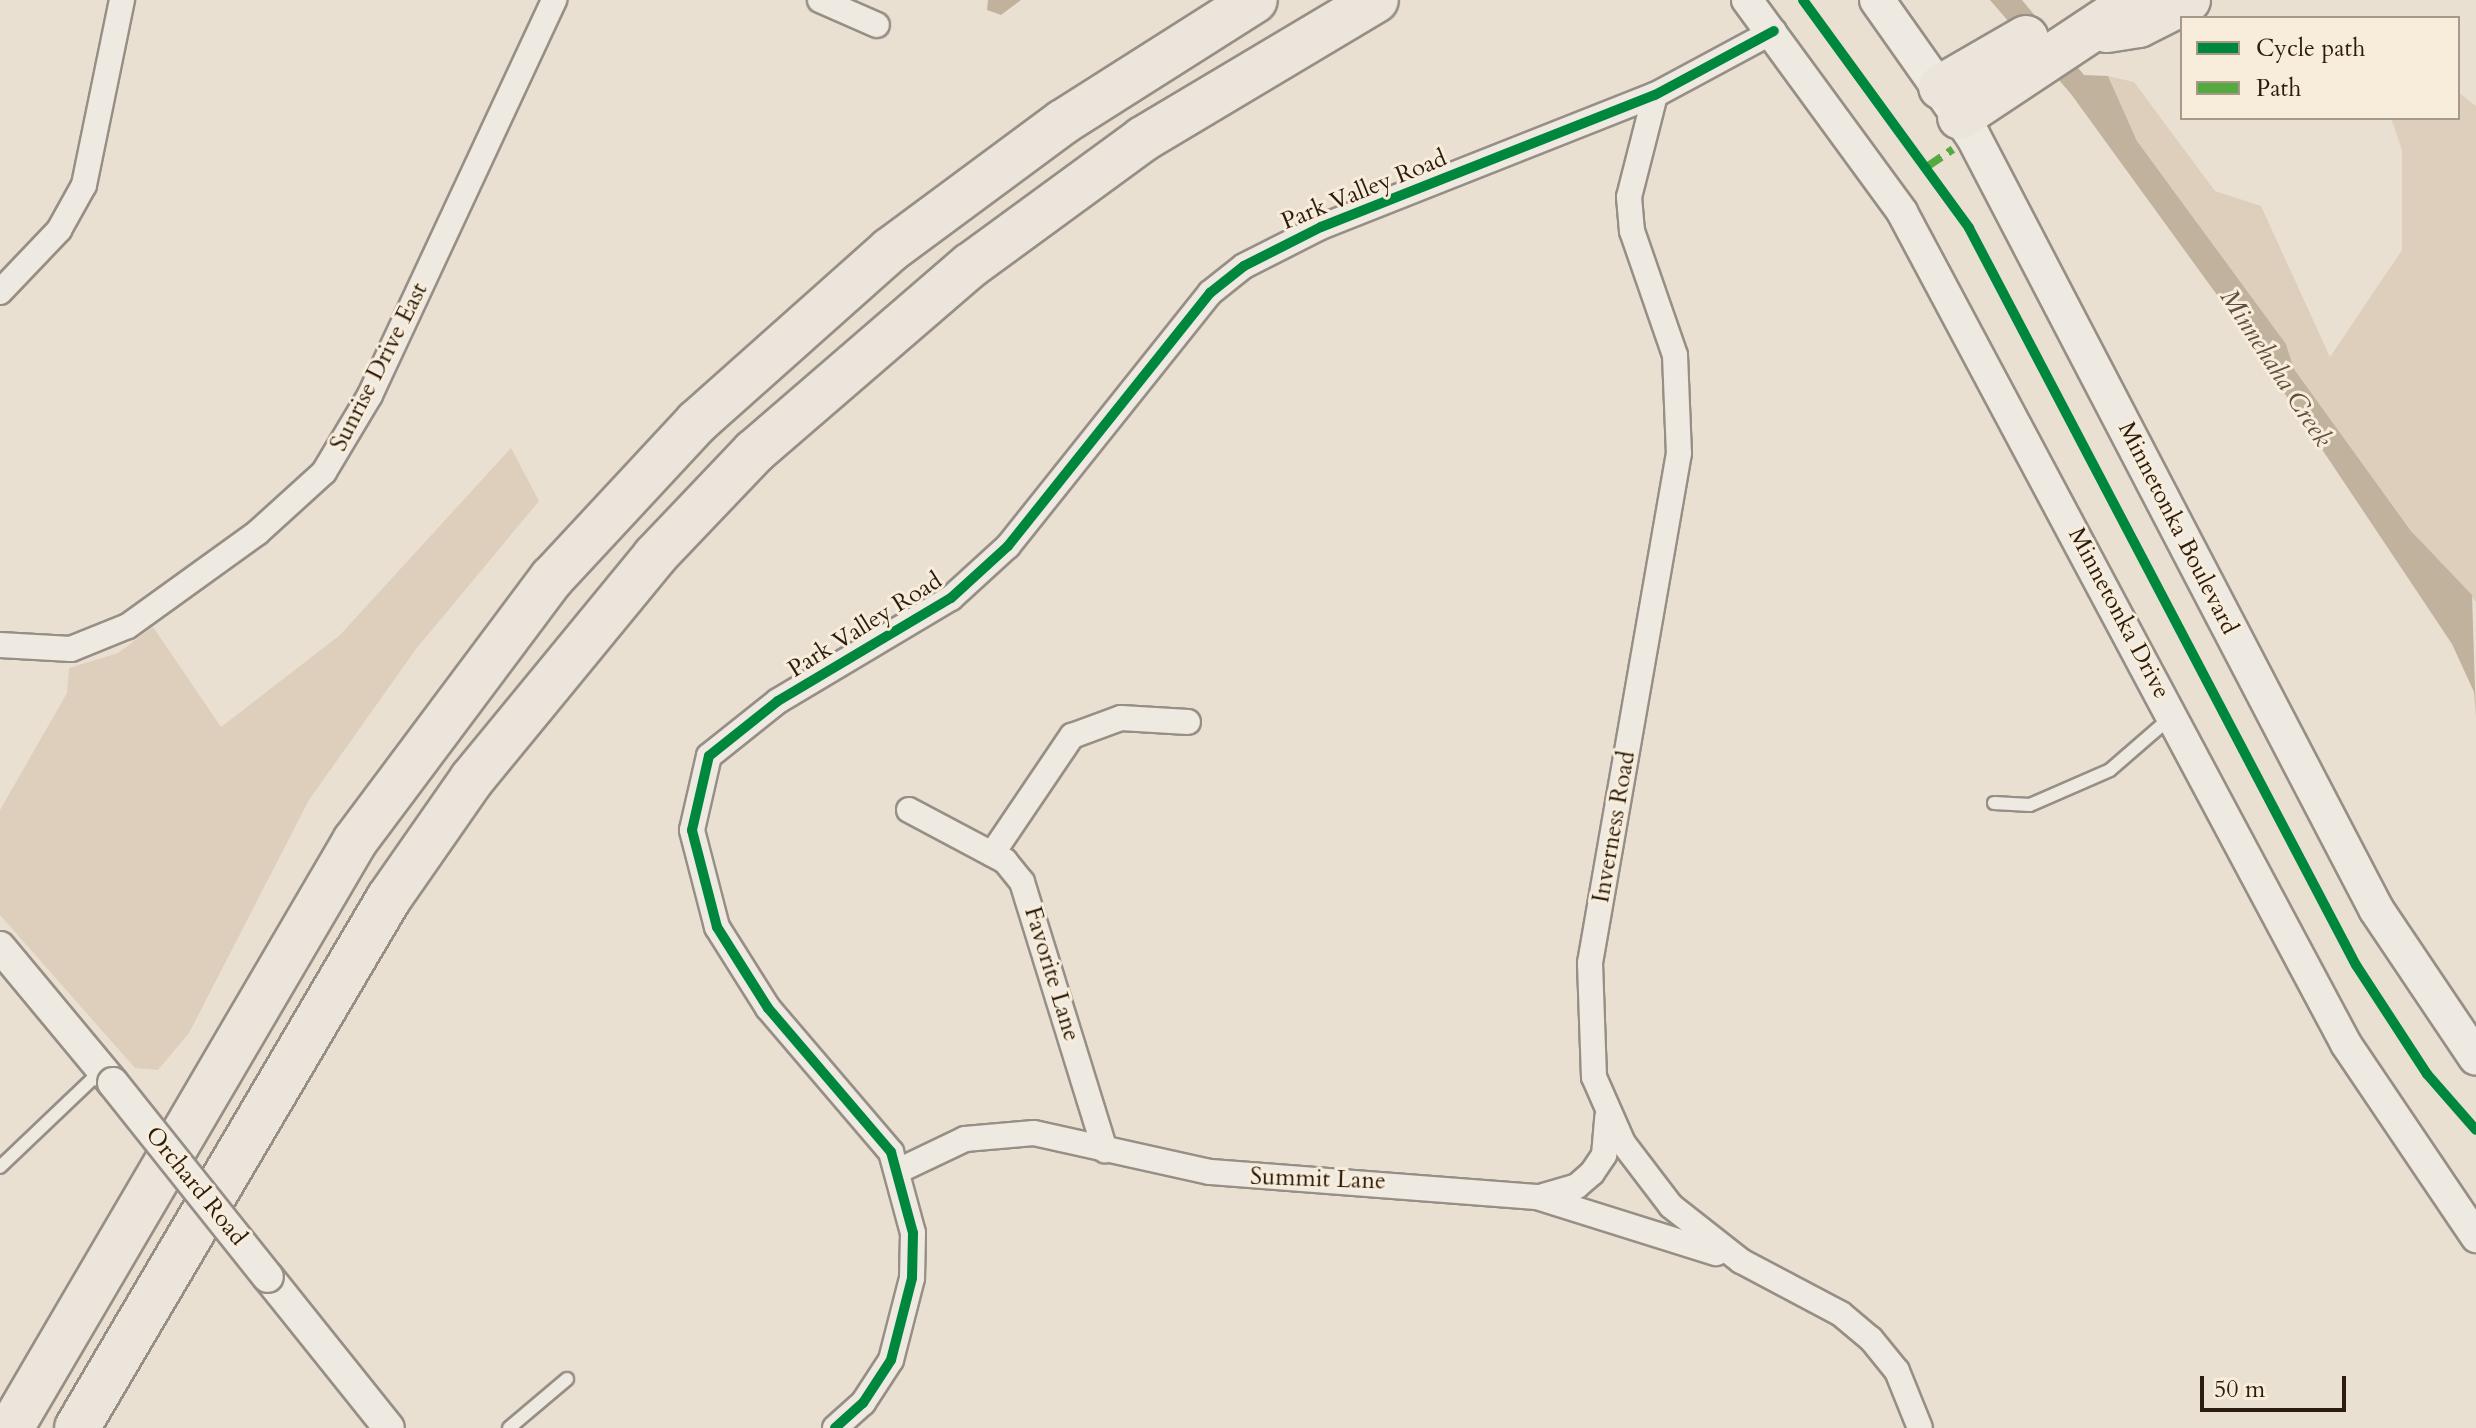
<!DOCTYPE html>
<style>
body{margin:0}
#map{position:relative;width:2476px;height:1428px;overflow:hidden;background:#eae0d2;font-family:Cardo,serif}
div>[style]{position:absolute}
.green>*{inset:0;background:#ddcfbb}
.water>*{inset:0;background:#c1b29e}
.roads{filter:drop-shadow(2px 0 #978f86) drop-shadow(-2px 0 #978f86) drop-shadow(0 2px #978f86) drop-shadow(0 -2px #978f86)}
.service>*{height:12px;margin:-6px;padding:0 6px;transform-origin:6px;border-radius:6px;background:#eee9e1}
.minor>*{height:24px;margin:-12px;padding:0 12px;transform-origin:12px;border-radius:12px;background:#eee9e1}
.tertiary>*{height:30px;margin:-15px;padding:0 15px;transform-origin:15px;border-radius:15px;background:#eee9e1}
.secondary>*{height:34px;margin:-17px;padding:0 17px;transform-origin:17px;border-radius:17px;background:#eee9e1}
.motorway>*{height:44px;margin:-22px;padding:0 22px;transform-origin:22px;border-radius:22px;background:#ebe5dc}
.bridges{filter:drop-shadow(2px 0 #978f86) drop-shadow(-2px 0 #978f86) drop-shadow(0 2px #978f86) drop-shadow(0 -2px #978f86)}
.tertiary-bridge>*{height:30px;margin:-15px;padding:0 15px;transform-origin:15px;border-radius:15px;background:#eee9e1}
.quiet>*{height:8px;margin-top:-4px;transform-origin:0;background:repeating-linear-gradient(90deg,#54a941 0 16px,transparent 0 24px)}
.cycleway>*{height:10px;margin:-5px;padding:0 5px;transform-origin:5px;border-radius:5px;background:#00873e}
span{translate:-50% -50%;white-space:nowrap;text-align:center;line-height:1.15;-webkit-text-stroke:6px #f8eddb;paint-order:stroke}
.street-label{font-size:24px;color:#2c1c0e}
.water-label{font-size:26px;color:#61503f;font-style:italic}
.legend{position:absolute;left:2180px;top:16px;width:280px;height:104px;box-sizing:border-box;background:#f8eddb;border:2px solid #a69989;margin:0;padding:10px 14px;list-style:none;font-size:24px;color:#2c1c0e}
.legend li{display:flex;align-items:center;gap:16px;height:40px}
.legend b{width:40px;border:2px solid #a69989}
.scale{position:absolute;left:2200px;top:1376px;width:146px;height:36px;box-sizing:border-box;border:4px solid #2c1c0e;border-top:0;padding-left:10px;font-size:24px;line-height:28px;white-space:nowrap;color:#2c1c0e;-webkit-text-stroke:6px #f8eddb;paint-order:stroke}
</style>
<div id="map">
<div class="green">
<i style="clip-path:polygon(2108px 76px,2134px 82px,2215px 191px,2261px 206px,2330px 357px,2402px 250px,2402px 150px,2391px 118px,2458px 118px,2458px 92px,2476px 106px,2476px 602px,2411px 531px,2294px 369px,2286px 344px,2137px 141px)"></i>
<i style="clip-path:polygon(511px 448px,539px 501px,416px 649px,309px 800px,189px 1033px,158px 1070px,135px 1068px,0 915px,0 810px,67px 693px,69px 668px,118px 653px,153px 627px,221px 727px,340px 635px)"></i>
</div>
<div class="water">
<i style="clip-path:polygon(988px 0,1021px 0,1001px 15px,987px 10px)"></i>
<i style="clip-path:polygon(1990px 0,2022px 0,2084px 75px,2108px 76px,2137px 141px,2286px 344px,2294px 369px,2411px 531px,2472px 595px,2476px 717px,2474px 692px,2452px 644px,2241px 328px,2071px 94px)"></i>
</div>
<div class="roads">
<div class="service">
<i style="left:1994px;top:803px;width:36px;rotate:3deg"></i>
<i style="left:2030px;top:805px;width:87px;rotate:-23.6deg"></i>
<i style="left:2110px;top:770px;width:79px;rotate:-40.9deg"></i>
<i style="left:0;top:1167px;width:141px;rotate:-43.6deg"></i>
<i style="left:509px;top:1428px;width:76px;rotate:-40.2deg"></i>
</div>
<div class="minor">
<i style="left:820px;top:0;width:62px;rotate:23.7deg"></i>
<i style="left:1655px;top:95px;width:105px;rotate:104.3deg"></i>
<i style="left:1629px;top:197px;width:34px;rotate:85deg"></i>
<i style="left:1632px;top:231px;width:131px;rotate:70.9deg"></i>
<i style="left:1675px;top:355px;width:98px;rotate:87.7deg"></i>
<i style="left:1679px;top:453px;width:518px;rotate:99.9deg"></i>
<i style="left:1590px;top:963px;width:114px;rotate:88deg"></i>
<i style="left:1594px;top:1077px;width:72px;rotate:66.3deg"></i>
<i style="left:1623px;top:1143px;width:79px;rotate:52.7deg"></i>
<i style="left:1671px;top:1206px;width:89px;rotate:38.2deg"></i>
<i style="left:1741px;top:1261px;width:113px;rotate:27.9deg"></i>
<i style="left:1841px;top:1314px;width:39px;rotate:40deg"></i>
<i style="left:1871px;top:1339px;width:41px;rotate:50.9deg"></i>
<i style="left:1897px;top:1371px;width:61px;rotate:68deg"></i>
<i style="left:0;top:292px;width:86px;rotate:-46.4deg"></i>
<i style="left:59px;top:230px;width:51px;rotate:-60.9deg"></i>
<i style="left:84px;top:185px;width:189px;rotate:-78.4deg"></i>
<i style="left:0;top:645px;width:71px;rotate:3.2deg"></i>
<i style="left:71px;top:649px;width:61px;rotate:-22deg"></i>
<i style="left:128px;top:626px;width:159px;rotate:-35.8deg"></i>
<i style="left:257px;top:533px;width:91px;rotate:-42.3deg"></i>
<i style="left:324px;top:472px;width:90px;rotate:-59.1deg"></i>
<i style="left:370px;top:395px;width:436px;rotate:-65deg"></i>
<i style="left:909px;top:810px;width:109px;rotate:28deg"></i>
<i style="left:1005px;top:861px;width:27px;rotate:51deg"></i>
<i style="left:1022px;top:882px;width:281px;rotate:72.8deg"></i>
<i style="left:992px;top:854px;width:143px;rotate:-55.9deg"></i>
<i style="left:1072px;top:736px;width:52px;rotate:-20.2deg"></i>
<i style="left:1121px;top:718px;width:67px;rotate:3.4deg"></i>
<i style="left:898px;top:1171px;width:74px;rotate:-25.5deg"></i>
<i style="left:965px;top:1139px;width:69px;rotate:-5deg"></i>
<i style="left:1034px;top:1133px;width:180px;rotate:12.5deg"></i>
<i style="left:1210px;top:1172px;width:328px;rotate:4.4deg"></i>
<i style="left:1537px;top:1197px;width:188px;rotate:17.4deg"></i>
<i style="left:1543px;top:1196px;width:35px;rotate:-16deg"></i>
<i style="left:1577px;top:1186px;width:20px;rotate:-41deg"></i>
<i style="left:1592px;top:1173px;width:22px;rotate:-56deg"></i>
<i style="left:1604px;top:1155px;width:38px;rotate:-85deg"></i>
<i style="left:835px;top:1428px;width:38px;rotate:-42deg"></i>
<i style="left:863px;top:1403px;width:51px;rotate:-56.9deg"></i>
<i style="left:891px;top:1360px;width:85px;rotate:-75.6deg"></i>
<i style="left:912px;top:1278px;width:45px;rotate:-88.7deg"></i>
<i style="left:913px;top:1233px;width:84px;rotate:-105.2deg"></i>
<i style="left:891px;top:1152px;width:189px;rotate:-130.5deg"></i>
<i style="left:768px;top:1008px;width:96px;rotate:-122.2deg"></i>
<i style="left:717px;top:927px;width:100px;rotate:-104.5deg"></i>
<i style="left:692px;top:830px;width:76px;rotate:-77.1deg"></i>
<i style="left:709px;top:756px;width:88px;rotate:-38.6deg"></i>
<i style="left:778px;top:701px;width:201px;rotate:-30.8deg"></i>
<i style="left:951px;top:598px;width:77px;rotate:-42.4deg"></i>
<i style="left:1008px;top:546px;width:324px;rotate:-51.4deg"></i>
<i style="left:1210px;top:293px;width:43px;rotate:-38.5deg"></i>
<i style="left:1244px;top:266px;width:86px;rotate:-26.9deg"></i>
<i style="left:1321px;top:227px;width:359px;rotate:-21.6deg"></i>
<i style="left:1655px;top:95px;width:135px;rotate:-28.3deg"></i>
</div>
<div class="tertiary">
<i style="left:1747px;top:0;width:263px;rotate:53.8deg"></i>
<i style="left:1902px;top:212px;width:943px;rotate:61.91deg"></i>
<i style="left:2346px;top:1044px;width:233px;rotate:56deg"></i>
<i style="left:0;top:947px;width:177px;rotate:50.3deg"></i>
<i style="left:268px;top:1277px;width:193px;rotate:51.3deg"></i>
</div>
<div class="secondary">
<i style="left:1877px;top:0;width:166px;rotate:54.8deg"></i>
<i style="left:1973px;top:136px;width:872px;rotate:62.46deg"></i>
<i style="left:2376px;top:909px;width:179px;rotate:56.1deg"></i>
</div>
<div class="motorway">
<i style="left:2107px;top:30px;width:32px;rotate:-9deg"></i>
<i style="left:2139px;top:25px;width:55px;rotate:-27deg"></i>
<i style="left:1941px;top:87px;width:98px;rotate:-30deg"></i>
<i style="left:1960px;top:117px;width:211px;rotate:-33.6deg"></i>
<i style="left:11px;top:1428px;width:680px;rotate:-59.63deg"></i>
<i style="left:355px;top:841px;width:329px;rotate:-53.2deg"></i>
<i style="left:552px;top:578px;width:213px;rotate:-47.1deg"></i>
<i style="left:697px;top:422px;width:259px;rotate:-41.7deg"></i>
<i style="left:890px;top:250px;width:215px;rotate:-36.5deg"></i>
<i style="left:1063px;top:122px;width:227px;rotate:-32.4deg"></i>
<i style="left:77px;top:1428px;width:615px;rotate:-59.52deg"></i>
<i style="left:389px;top:898px;width:145px;rotate:-55.1deg"></i>
<i style="left:472px;top:779px;width:288px;rotate:-50.6deg"></i>
<i style="left:655px;top:556px;width:144px;rotate:-46.4deg"></i>
<i style="left:754px;top:452px;width:286px;rotate:-40.8deg"></i>
<i style="left:971px;top:265px;width:213px;rotate:-36.2deg"></i>
<i style="left:1143px;top:139px;width:271px;rotate:-30.8deg"></i>
</div>
</div>
<div class="bridges">
<div class="tertiary-bridge">
<i style="left:113px;top:1083px;width:248px;rotate:51.4deg"></i>
</div>
</div>
<div class="quiet">
<i style="left:1928px;top:166px;width:30px;rotate:-34deg"></i>
</div>
<div class="cycleway">
<i style="left:1803px;top:0;width:282px;rotate:53.9deg"></i>
<i style="left:1969px;top:228px;width:832px;rotate:62.3deg"></i>
<i style="left:2356px;top:965px;width:130px;rotate:56.9deg"></i>
<i style="left:2427px;top:1074px;width:74px;rotate:48.8deg"></i>
<i style="left:835px;top:1428px;width:38px;rotate:-42deg"></i>
<i style="left:863px;top:1403px;width:51px;rotate:-56.9deg"></i>
<i style="left:891px;top:1360px;width:85px;rotate:-75.6deg"></i>
<i style="left:912px;top:1278px;width:45px;rotate:-88.7deg"></i>
<i style="left:913px;top:1233px;width:84px;rotate:-105.2deg"></i>
<i style="left:891px;top:1152px;width:189px;rotate:-130.5deg"></i>
<i style="left:768px;top:1008px;width:96px;rotate:-122.2deg"></i>
<i style="left:717px;top:927px;width:100px;rotate:-104.5deg"></i>
<i style="left:692px;top:830px;width:76px;rotate:-77.1deg"></i>
<i style="left:709px;top:756px;width:88px;rotate:-38.6deg"></i>
<i style="left:778px;top:701px;width:201px;rotate:-30.8deg"></i>
<i style="left:951px;top:598px;width:77px;rotate:-42.4deg"></i>
<i style="left:1008px;top:546px;width:324px;rotate:-51.4deg"></i>
<i style="left:1210px;top:293px;width:43px;rotate:-38.5deg"></i>
<i style="left:1244px;top:266px;width:86px;rotate:-26.9deg"></i>
<i style="left:1321px;top:227px;width:359px;rotate:-21.6deg"></i>
<i style="left:1655px;top:95px;width:135px;rotate:-28.3deg"></i>
</div>
<div class="street-label">
<span style="left:1364px;top:190px;rotate:-22deg">Park Valley Road</span>
<span style="left:379px;top:367px;rotate:-63deg">Sunrise Drive East</span>
<span style="left:2178px;top:528px;rotate:63deg">Minnetonka Boulevard</span>
<span style="left:2119px;top:613px;rotate:62deg">Minnetonka Drive</span>
<span style="left:865px;top:625px;rotate:-32deg">Park Valley Road</span>
<span style="left:1614px;top:827px;rotate:-80deg">Inverness Road</span>
<span style="left:1052px;top:974px;rotate:73deg">Favorite Lane</span>
<span style="left:1318px;top:1179px;rotate:2deg">Summit Lane</span>
<span style="left:196px;top:1186px;rotate:51deg">Orchard Road</span>
</div>
<div class="water-label">
<span style="left:2276px;top:368px;rotate:57deg">Minnehaha Creek</span>
</div>
<ul class="legend">
<li><b style="height:10px;background:#00873e"></b>Cycle path</li>
<li><b style="height:10px;background:#54a941"></b>Path</li>
</ul>
<div class="scale">50 m</div>
</div>
